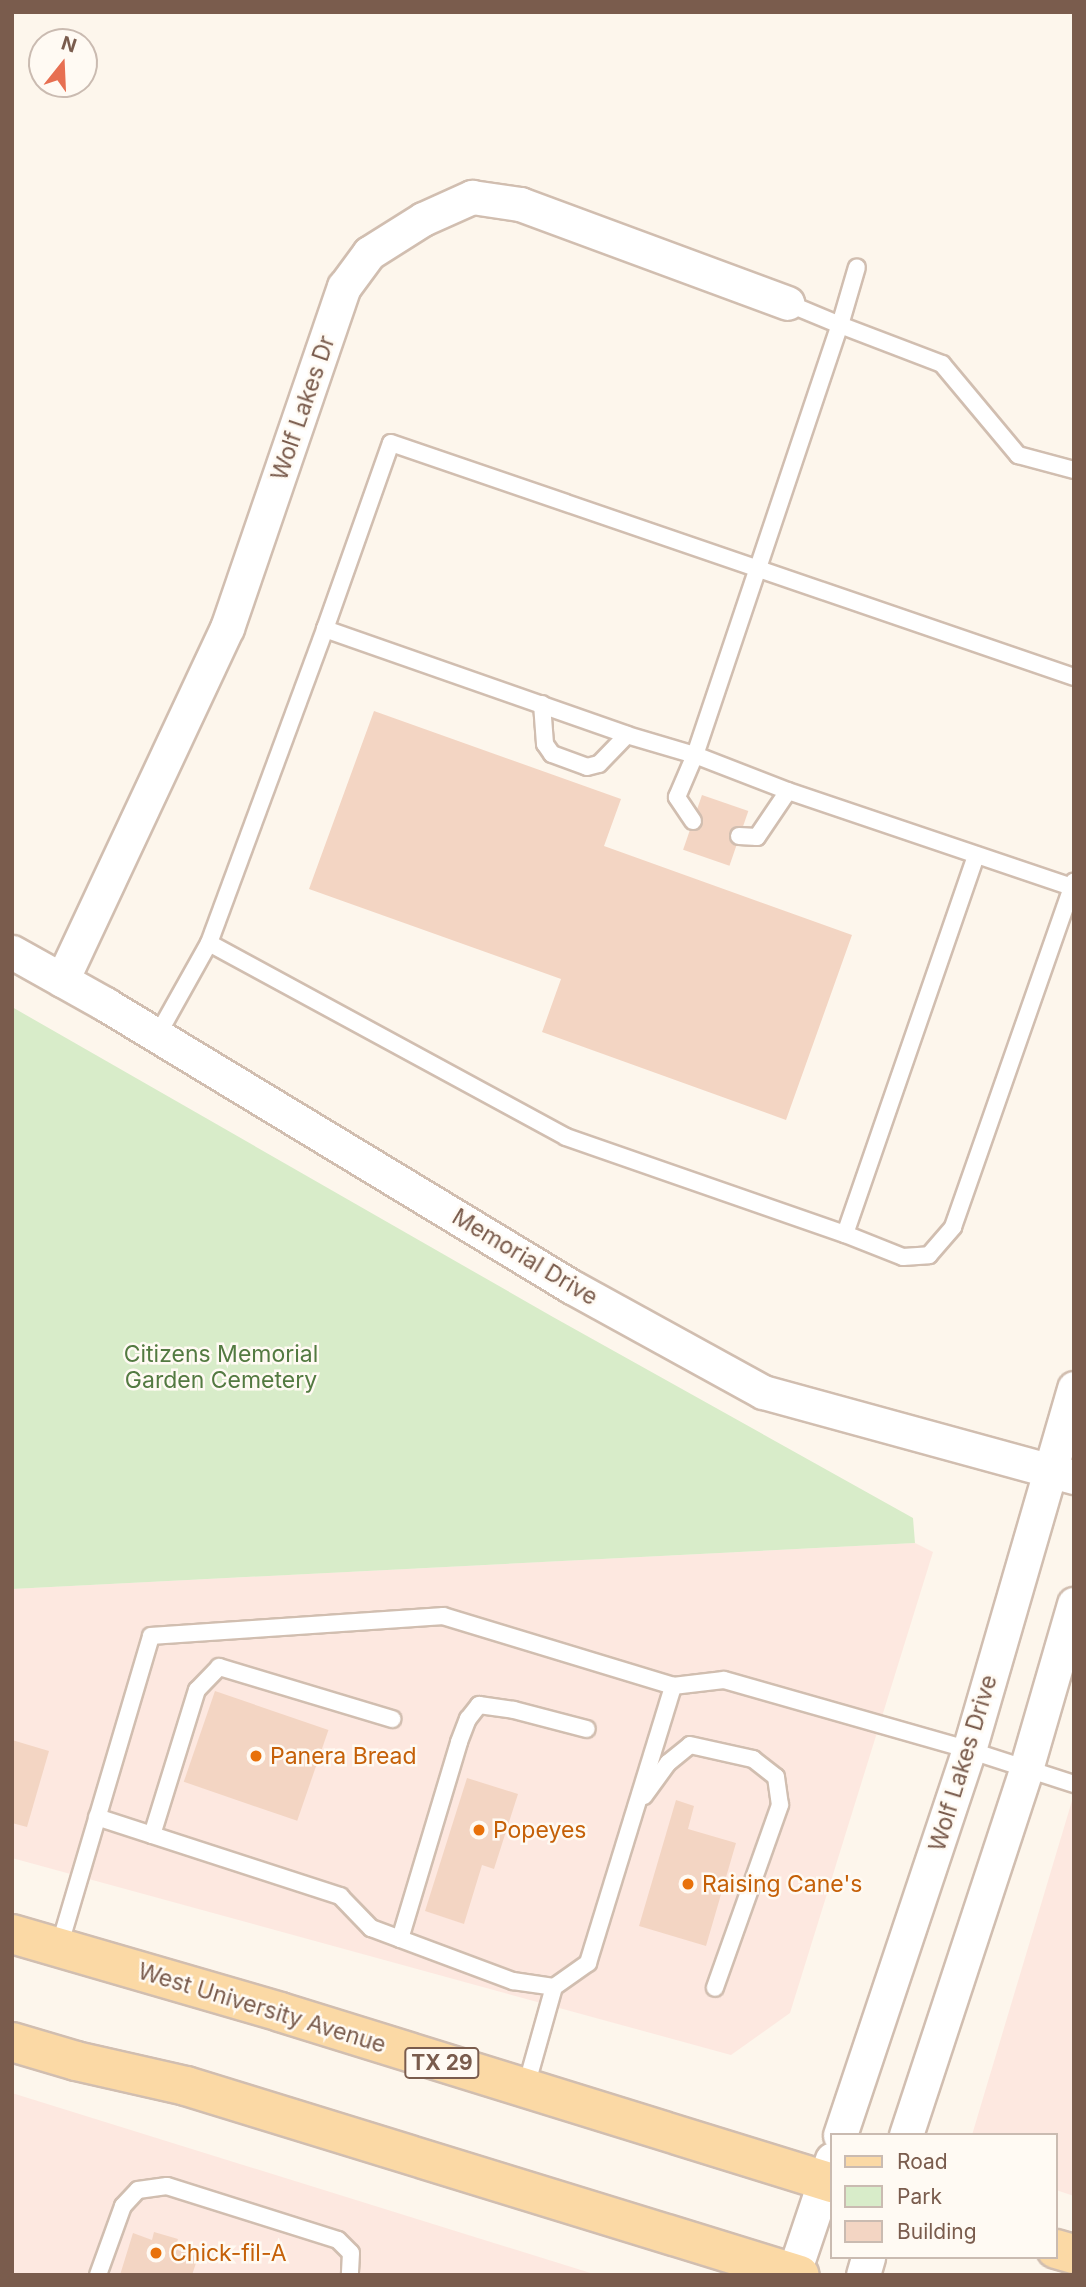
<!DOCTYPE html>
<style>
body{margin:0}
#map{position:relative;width:1086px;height:2287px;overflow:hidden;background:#fdf6ec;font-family:Inter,sans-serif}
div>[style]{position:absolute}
.commercial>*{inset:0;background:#fde8e0}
.green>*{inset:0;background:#d8ecc9}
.building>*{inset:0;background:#f3d5c3;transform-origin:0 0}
.roads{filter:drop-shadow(2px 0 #d1beb0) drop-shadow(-2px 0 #d1beb0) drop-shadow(0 2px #d1beb0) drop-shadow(0 -2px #d1beb0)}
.lane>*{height:16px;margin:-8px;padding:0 8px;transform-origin:8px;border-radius:8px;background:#fff}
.street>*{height:33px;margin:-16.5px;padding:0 16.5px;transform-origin:16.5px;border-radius:16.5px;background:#fff}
.primary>*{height:38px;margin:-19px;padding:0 19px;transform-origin:19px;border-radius:19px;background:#fbd9a5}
.dots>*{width:19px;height:19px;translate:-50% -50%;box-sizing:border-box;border:4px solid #fffaf3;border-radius:50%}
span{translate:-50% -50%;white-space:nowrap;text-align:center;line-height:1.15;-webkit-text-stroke:5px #fffaf3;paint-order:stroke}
.shield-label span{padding:2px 5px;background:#fffaf3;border:2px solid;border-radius:5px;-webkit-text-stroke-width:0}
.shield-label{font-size:21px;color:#7a5c4d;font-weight:700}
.street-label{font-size:23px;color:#7a5c4d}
.park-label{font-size:23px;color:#537a41}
.food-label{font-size:23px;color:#c56008}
.left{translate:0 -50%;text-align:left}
.frame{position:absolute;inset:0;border:14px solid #7a5c4d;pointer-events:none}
.legend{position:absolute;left:830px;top:2133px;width:228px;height:126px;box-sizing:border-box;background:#fffaf3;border:2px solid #cabbb1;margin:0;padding:9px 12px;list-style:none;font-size:21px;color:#7a5c4d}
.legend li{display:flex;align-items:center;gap:14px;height:35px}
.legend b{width:35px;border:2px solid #cabbb1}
.north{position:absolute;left:28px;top:28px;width:70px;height:70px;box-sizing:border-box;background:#fffaf3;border:2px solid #cabbb1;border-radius:50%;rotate:18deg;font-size:19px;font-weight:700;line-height:28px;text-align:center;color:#7a5c4d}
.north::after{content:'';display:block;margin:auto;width:24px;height:32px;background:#e76f51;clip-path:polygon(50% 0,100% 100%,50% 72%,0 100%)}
</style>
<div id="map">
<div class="commercial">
<i style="clip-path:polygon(915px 1543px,933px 1552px,790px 2013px,731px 2055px,12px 1858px,12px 1589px)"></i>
<i style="clip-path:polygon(1074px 1794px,1074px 2196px,1056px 2190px,1056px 2135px,972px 2135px)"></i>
<i style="clip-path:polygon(12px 2093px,597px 2275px,12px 2275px)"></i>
</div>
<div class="green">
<i style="clip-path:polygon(12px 1007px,553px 1317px,913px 1518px,915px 1543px,12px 1589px)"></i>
</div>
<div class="building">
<i style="clip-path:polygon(374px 711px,621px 799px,604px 846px,852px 935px,786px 1120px,542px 1032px,561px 979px,309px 889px)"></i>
<i style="left:702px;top:795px;width:49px;height:58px;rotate:19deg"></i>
<i style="left:215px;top:1691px;width:120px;height:96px;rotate:19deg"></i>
<i style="clip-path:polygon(12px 1740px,49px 1751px,27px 1827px,12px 1823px)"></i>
<i style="clip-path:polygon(467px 1778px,518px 1794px,494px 1869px,482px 1865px,464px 1924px,425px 1911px)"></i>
<i style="clip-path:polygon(676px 1800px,694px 1806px,688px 1829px,736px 1843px,706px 1946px,639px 1926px)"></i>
<i style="clip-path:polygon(154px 2232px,178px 2239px,175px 2249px,198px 2257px,192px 2275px,120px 2275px,133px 2233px,152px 2240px)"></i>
</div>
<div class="roads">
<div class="lane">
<i style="left:787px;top:303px;width:57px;rotate:22.5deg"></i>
<i style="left:840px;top:325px;width:60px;rotate:-73.7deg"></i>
<i style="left:325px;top:629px;width:197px;rotate:-70.5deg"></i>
<i style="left:391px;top:443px;width:722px;rotate:18.91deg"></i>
<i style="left:542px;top:704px;width:40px;rotate:85.7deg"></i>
<i style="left:545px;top:744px;width:12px;rotate:55deg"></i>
<i style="left:552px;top:754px;width:37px;rotate:20deg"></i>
<i style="left:587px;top:767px;width:12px;rotate:-14deg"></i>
<i style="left:599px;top:764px;width:40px;rotate:-46deg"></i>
<i style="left:693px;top:821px;width:29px;rotate:-124deg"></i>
<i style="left:677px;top:797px;width:46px;rotate:-66.8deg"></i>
<i style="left:695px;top:755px;width:100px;rotate:21.2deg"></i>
<i style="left:788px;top:791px;width:300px;rotate:18.7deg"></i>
<i style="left:739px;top:836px;width:18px;rotate:3deg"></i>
<i style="left:757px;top:837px;width:55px;rotate:-56deg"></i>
<i style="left:209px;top:943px;width:406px;rotate:28.5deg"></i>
<i style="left:566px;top:1137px;width:295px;rotate:19.2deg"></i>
<i style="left:845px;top:1234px;width:62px;rotate:21.6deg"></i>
<i style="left:903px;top:1257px;width:26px;rotate:-4deg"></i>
<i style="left:929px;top:1255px;width:37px;rotate:-49deg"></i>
<i style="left:953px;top:1227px;width:366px;rotate:-70.7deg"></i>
<i style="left:157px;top:1036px;width:107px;rotate:-60.8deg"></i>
<i style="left:209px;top:943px;width:335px;rotate:-69.7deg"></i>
<i style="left:325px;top:629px;width:320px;rotate:19.3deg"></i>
<i style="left:627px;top:735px;width:71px;rotate:16.4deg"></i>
<i style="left:695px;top:755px;width:454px;rotate:-71.4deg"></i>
<i style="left:840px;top:325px;width:109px;rotate:20.9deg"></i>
<i style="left:942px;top:364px;width:119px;rotate:50.1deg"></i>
<i style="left:1018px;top:455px;width:58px;rotate:15deg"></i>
<i style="left:845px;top:1234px;width:401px;rotate:-70.9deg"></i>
<i style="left:644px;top:1796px;width:41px;rotate:-54deg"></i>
<i style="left:668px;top:1763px;width:28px;rotate:-39deg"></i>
<i style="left:690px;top:1745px;width:65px;rotate:12.5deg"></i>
<i style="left:753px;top:1759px;width:29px;rotate:38deg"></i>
<i style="left:776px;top:1777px;width:28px;rotate:82deg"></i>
<i style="left:780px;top:1805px;width:194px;rotate:109.6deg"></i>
<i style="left:97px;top:1817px;width:256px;rotate:18deg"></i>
<i style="left:340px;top:1896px;width:45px;rotate:45.9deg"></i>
<i style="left:371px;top:1928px;width:152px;rotate:20.5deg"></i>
<i style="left:513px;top:1981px;width:41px;rotate:8.3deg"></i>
<i style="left:152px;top:1835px;width:152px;rotate:-72.8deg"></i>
<i style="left:197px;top:1690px;width:32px;rotate:-46deg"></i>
<i style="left:219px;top:1667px;width:181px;rotate:16.7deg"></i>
<i style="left:400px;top:1939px;width:206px;rotate:-73.3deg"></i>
<i style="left:459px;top:1742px;width:25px;rotate:-69deg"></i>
<i style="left:468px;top:1719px;width:18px;rotate:-52deg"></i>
<i style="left:479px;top:1705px;width:35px;rotate:8deg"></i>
<i style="left:514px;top:1710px;width:75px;rotate:14.6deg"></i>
<i style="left:59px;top:1947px;width:324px;rotate:-73.5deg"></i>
<i style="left:151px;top:1636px;width:293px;rotate:-3.9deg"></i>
<i style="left:443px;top:1616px;width:240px;rotate:16.9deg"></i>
<i style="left:673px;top:1686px;width:51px;rotate:-6.7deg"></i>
<i style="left:724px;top:1680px;width:255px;rotate:15.9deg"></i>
<i style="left:969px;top:1750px;width:110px;rotate:17.9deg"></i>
<i style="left:525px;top:2090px;width:107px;rotate:-74.3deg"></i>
<i style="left:554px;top:1987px;width:42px;rotate:-35.2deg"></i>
<i style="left:588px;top:1963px;width:290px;rotate:-72.9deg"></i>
<i style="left:98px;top:2275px;width:73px;rotate:-70.1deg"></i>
<i style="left:123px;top:2206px;width:22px;rotate:-47deg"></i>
<i style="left:138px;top:2190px;width:29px;rotate:-8deg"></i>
<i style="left:167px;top:2186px;width:179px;rotate:17.5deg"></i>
<i style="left:338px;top:2240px;width:18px;rotate:45deg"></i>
<i style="left:351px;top:2253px;width:22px;rotate:93deg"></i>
</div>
<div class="street">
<i style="left:12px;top:952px;width:107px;rotate:29.2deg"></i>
<i style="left:105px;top:1004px;width:546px;rotate:31.22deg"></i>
<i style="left:572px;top:1287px;width:218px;rotate:28.8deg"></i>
<i style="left:763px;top:1392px;width:322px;rotate:15.3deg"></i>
<i style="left:62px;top:980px;width:389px;rotate:-64.9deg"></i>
<i style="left:227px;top:628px;width:361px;rotate:-71.1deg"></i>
<i style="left:344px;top:287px;width:42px;rotate:-53.7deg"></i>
<i style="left:369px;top:253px;width:64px;rotate:-32.2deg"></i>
<i style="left:423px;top:219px;width:54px;rotate:-24.2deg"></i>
<i style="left:472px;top:197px;width:49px;rotate:8.3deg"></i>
<i style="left:520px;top:204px;width:285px;rotate:20.3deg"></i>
<i style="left:840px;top:2135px;width:406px;rotate:-71.5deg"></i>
<i style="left:969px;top:1750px;width:377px;rotate:-73.8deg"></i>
<i style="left:906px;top:2135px;width:385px;rotate:-71.8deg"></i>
<i style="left:1026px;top:1769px;width:172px;rotate:-73.8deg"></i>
<i style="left:793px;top:2275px;width:122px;rotate:-71.4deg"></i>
<i style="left:863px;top:2275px;width:19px;rotate:-74deg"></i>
</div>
<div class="primary">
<i style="left:12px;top:1934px;width:279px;rotate:16.2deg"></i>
<i style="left:280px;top:2012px;width:578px;rotate:17.21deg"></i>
<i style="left:12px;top:2042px;width:67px;rotate:16.5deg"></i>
<i style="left:76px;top:2061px;width:113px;rotate:12.8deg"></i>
<i style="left:186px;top:2086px;width:642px;rotate:17.11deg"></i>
<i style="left:1056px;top:2249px;width:19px;rotate:16deg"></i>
</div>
</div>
<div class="dots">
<i style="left:256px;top:1756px;background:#e8710a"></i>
<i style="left:479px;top:1830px;background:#e8710a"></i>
<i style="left:688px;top:1884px;background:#e8710a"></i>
<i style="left:156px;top:2253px;background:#e8710a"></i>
</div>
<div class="shield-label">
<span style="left:442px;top:2063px">TX 29</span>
</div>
<div class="street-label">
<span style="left:303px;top:408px;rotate:-71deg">Wolf Lakes Dr</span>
<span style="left:525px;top:1257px;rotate:31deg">Memorial Drive</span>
<span style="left:963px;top:1763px;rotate:-73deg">Wolf Lakes Drive</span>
<span style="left:262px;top:2008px;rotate:17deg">West University Avenue</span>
</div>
<div class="park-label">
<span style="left:221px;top:1367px">Citizens Memorial<br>Garden Cemetery</span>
</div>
<div class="food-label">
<span class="left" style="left:270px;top:1756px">Panera Bread</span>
<span class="left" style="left:493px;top:1830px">Popeyes</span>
<span class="left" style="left:702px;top:1884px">Raising Cane's</span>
<span class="left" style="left:170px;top:2253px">Chick-fil-A</span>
</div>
<div class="frame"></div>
<ul class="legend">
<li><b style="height:9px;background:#fbd9a5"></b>Road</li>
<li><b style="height:19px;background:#d8ecc9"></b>Park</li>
<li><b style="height:19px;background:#f3d5c3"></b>Building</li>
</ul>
<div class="north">N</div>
</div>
